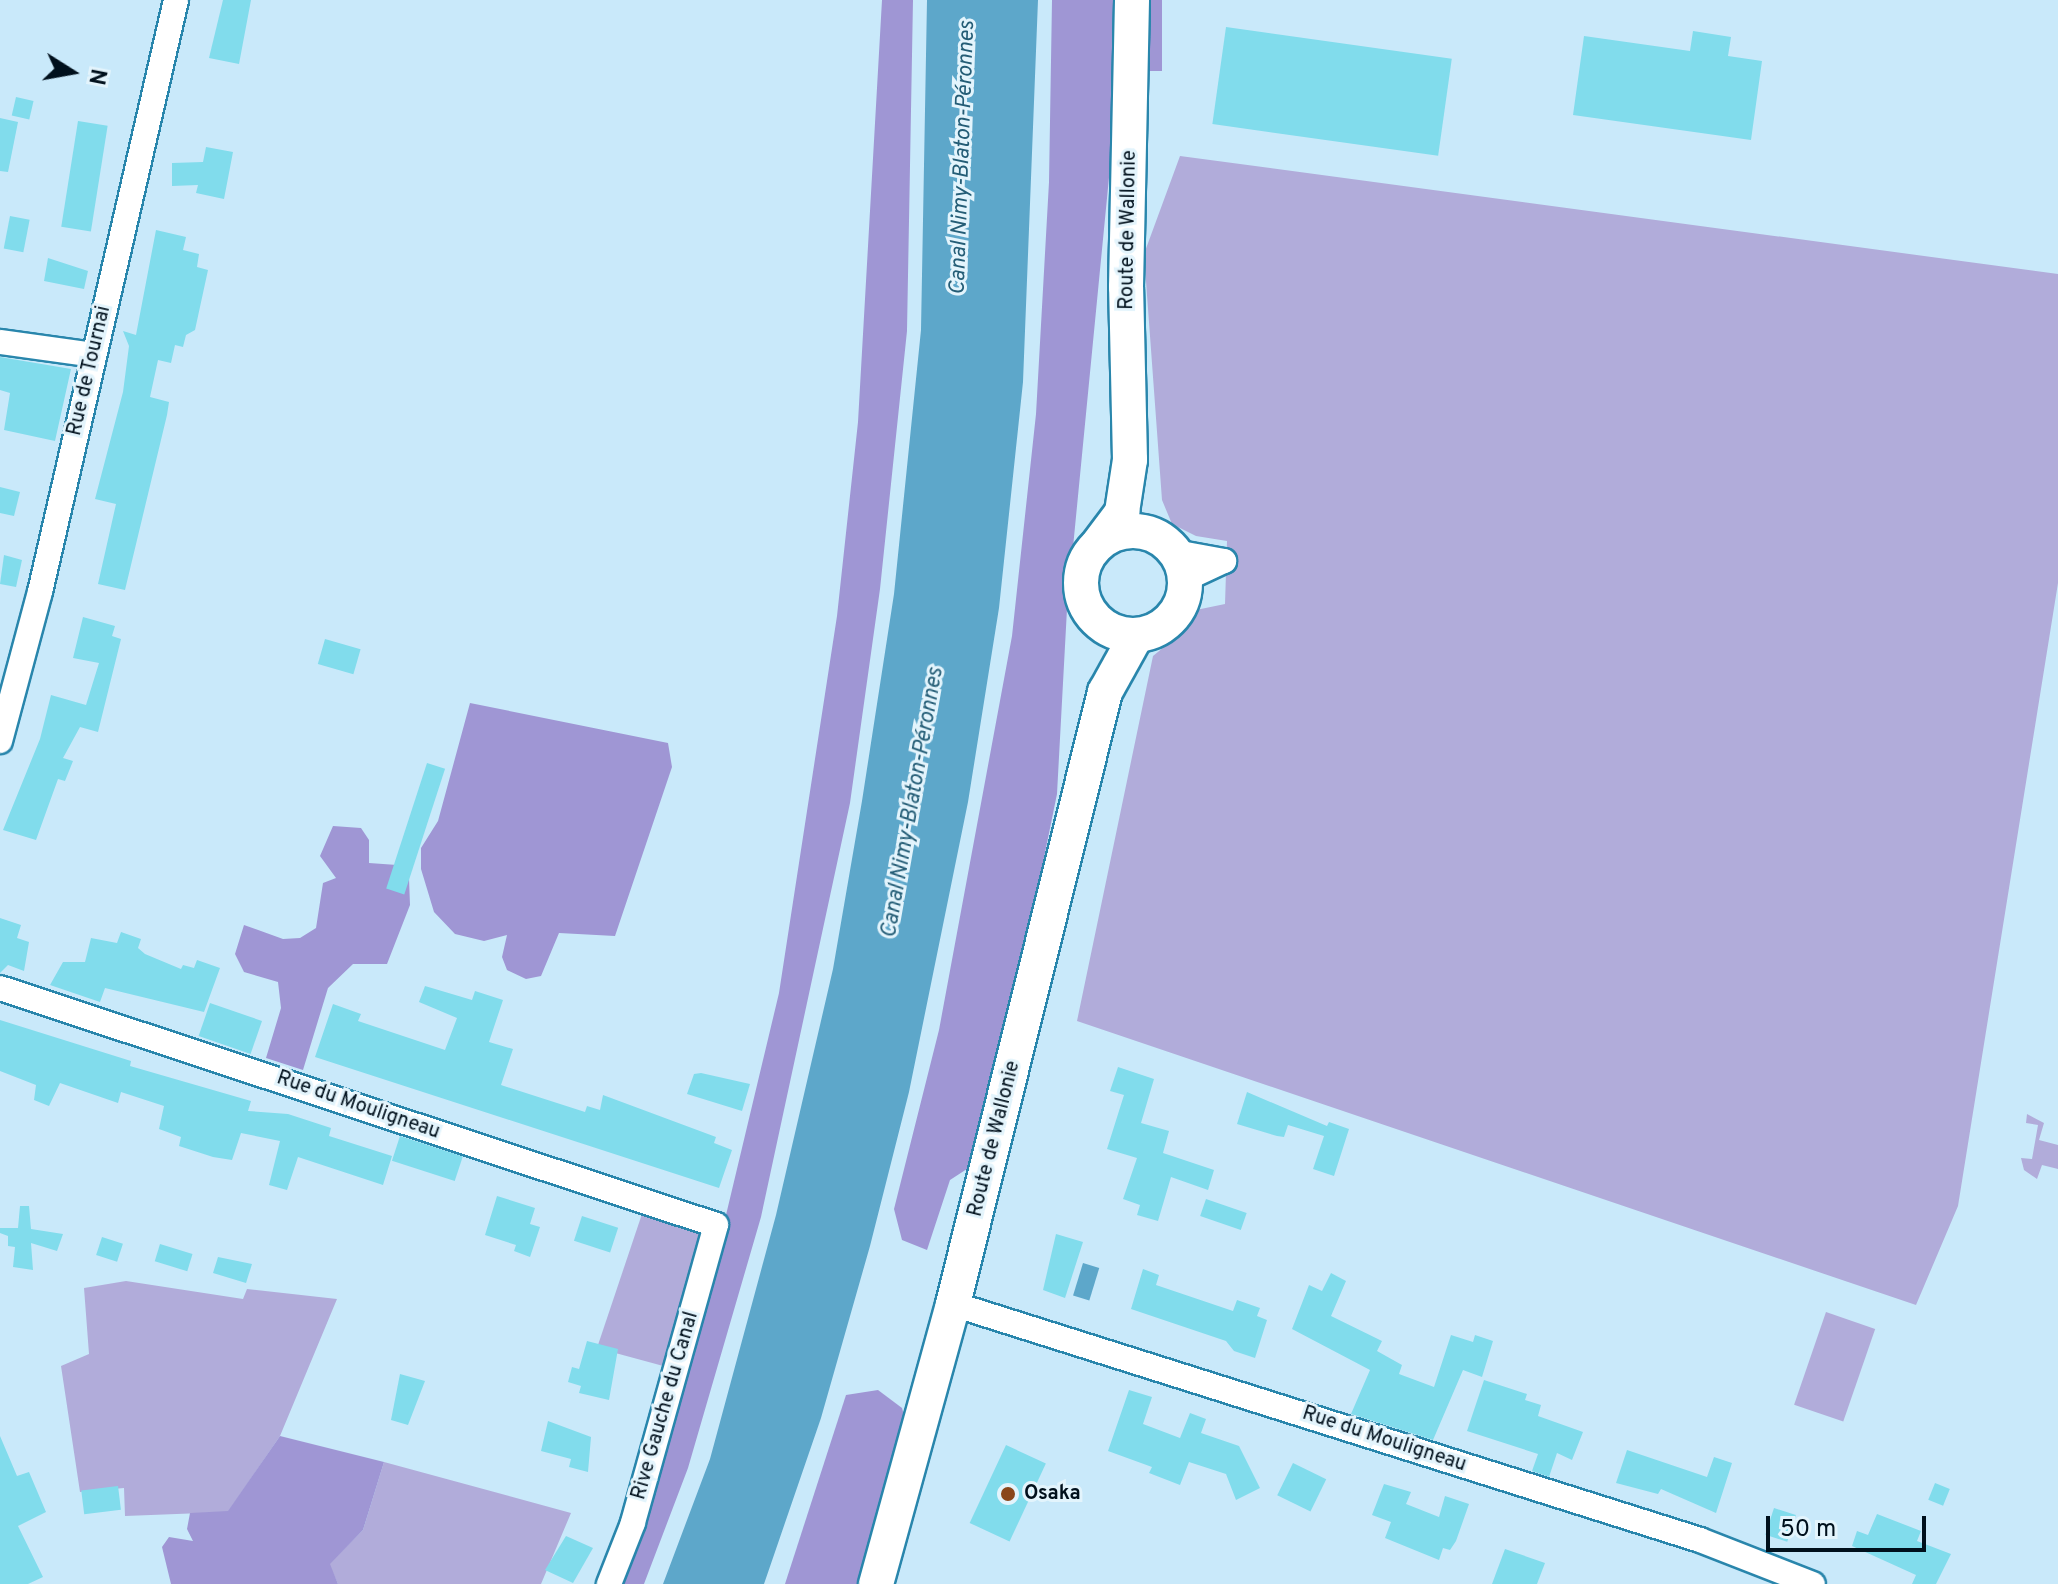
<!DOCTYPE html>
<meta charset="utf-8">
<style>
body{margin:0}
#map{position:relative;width:2058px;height:1584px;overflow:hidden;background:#c9e9fa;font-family:Overpass,sans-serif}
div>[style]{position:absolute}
.green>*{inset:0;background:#b1acda;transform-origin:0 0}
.forest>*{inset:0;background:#9f96d4;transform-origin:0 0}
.water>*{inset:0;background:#5da7ca;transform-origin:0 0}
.building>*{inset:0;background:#81dcec;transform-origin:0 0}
.roads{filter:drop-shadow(2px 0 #2986ac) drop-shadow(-2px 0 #2986ac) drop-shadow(0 2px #2986ac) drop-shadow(0 -2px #2986ac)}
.street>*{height:24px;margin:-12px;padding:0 12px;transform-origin:12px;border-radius:12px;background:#fff}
.secondary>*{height:34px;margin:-17px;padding:0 17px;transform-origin:17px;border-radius:17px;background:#fff}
.secondary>.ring{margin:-17px;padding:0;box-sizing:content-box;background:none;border:34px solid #fff;border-radius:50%}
.dots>*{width:22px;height:22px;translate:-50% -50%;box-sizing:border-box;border:4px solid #e3f4fc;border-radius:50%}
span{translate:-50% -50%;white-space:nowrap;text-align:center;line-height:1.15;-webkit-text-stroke:6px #e3f4fc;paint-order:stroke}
.street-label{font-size:20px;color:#00101c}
.poi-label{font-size:20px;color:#00101c;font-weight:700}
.left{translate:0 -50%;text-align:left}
.water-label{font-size:22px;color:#245d76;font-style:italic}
.north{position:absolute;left:32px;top:32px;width:80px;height:80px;-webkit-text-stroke:6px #e3f4fc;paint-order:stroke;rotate:101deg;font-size:22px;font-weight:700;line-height:32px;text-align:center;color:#00101c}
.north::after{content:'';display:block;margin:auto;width:28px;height:36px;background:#00101c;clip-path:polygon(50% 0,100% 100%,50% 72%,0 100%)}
.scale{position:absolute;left:1766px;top:1516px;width:160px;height:36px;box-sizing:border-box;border:4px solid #00101c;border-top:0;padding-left:10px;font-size:24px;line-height:28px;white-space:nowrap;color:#00101c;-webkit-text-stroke:6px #e3f4fc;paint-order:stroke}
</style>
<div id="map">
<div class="green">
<i style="clip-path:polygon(1180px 156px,2058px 274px,2058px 583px,1958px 1206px,1916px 1305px,1077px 1021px,1153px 656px,1180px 634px,1196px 610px,1225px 604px,1227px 541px,1196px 536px,1172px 524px,1162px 500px,1144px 254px)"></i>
<i style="clip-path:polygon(2027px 1114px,2044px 1123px,2039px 1140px,2058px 1145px,2058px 1169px,2042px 1165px,2037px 1179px,2024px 1170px,2021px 1158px,2032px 1159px,2038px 1125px,2026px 1123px)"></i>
<i style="clip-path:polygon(646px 1202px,716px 1225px,678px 1370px,597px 1348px)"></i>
<i style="clip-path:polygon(126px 1281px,243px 1299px,247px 1289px,337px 1299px,280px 1436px,228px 1512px,125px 1516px,124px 1488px,80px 1492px,61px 1366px,89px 1354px,84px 1288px)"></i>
<i style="left:1826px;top:1312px;width:52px;height:98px;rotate:19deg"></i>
<i style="clip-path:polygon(384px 1462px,571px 1513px,541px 1584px,338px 1584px,329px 1564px,363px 1530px)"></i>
</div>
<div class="forest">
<i style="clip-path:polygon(882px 0,913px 0,907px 331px,880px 589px,850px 803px,761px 1217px,688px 1468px,644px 1584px,609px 1584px,716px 1225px,726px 1215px,779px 993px,837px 616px,858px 422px)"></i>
<i style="clip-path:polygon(1052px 0,1114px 0,1111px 157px,1067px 609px,1057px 794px,1010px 1024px,970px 1167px,950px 1180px,927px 1250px,902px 1240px,894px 1209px,939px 1030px,1012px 636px,1036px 414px,1049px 182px)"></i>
<i style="left:1143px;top:0;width:19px;height:71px"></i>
<i style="clip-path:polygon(470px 703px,668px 743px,672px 767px,615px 936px,559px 933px,541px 976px,526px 979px,507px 970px,502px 957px,507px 935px,484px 941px,455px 934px,434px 912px,421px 869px,421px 848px,438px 821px)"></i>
<i style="clip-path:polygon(333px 826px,361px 828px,369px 840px,369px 863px,397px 865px,409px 878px,410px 905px,387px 964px,353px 964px,328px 988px,303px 1070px,266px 1058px,281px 1008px,278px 982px,244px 972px,235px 954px,244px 925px,283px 939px,300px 938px,316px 928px,323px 883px,336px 878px,320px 856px)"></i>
<i style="clip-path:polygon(878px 1390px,902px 1408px,914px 1451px,876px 1584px,785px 1584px,846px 1395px)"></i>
<i style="clip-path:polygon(280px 1436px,384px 1462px,363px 1530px,330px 1564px,338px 1584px,171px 1584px,162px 1547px,169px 1537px,193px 1541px,187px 1529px,190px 1513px,228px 1511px)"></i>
</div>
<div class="water">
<i style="clip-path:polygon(927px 0,1038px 0,1023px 382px,999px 608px,968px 802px,909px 1092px,870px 1246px,821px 1418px,764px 1584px,663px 1584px,710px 1459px,776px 1215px,833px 969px,862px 801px,894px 594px,921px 330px)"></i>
<i style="left:1083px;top:1263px;width:17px;height:34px;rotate:17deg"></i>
</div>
<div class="building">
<i style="clip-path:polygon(223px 0,251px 0,239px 64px,209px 58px)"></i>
<i style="left:1226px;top:27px;width:228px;height:98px;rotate:8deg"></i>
<i style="clip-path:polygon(1693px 31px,1731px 37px,1728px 56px,1762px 61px,1751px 140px,1573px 115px,1584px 36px,1690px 51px)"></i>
<i style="left:16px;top:97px;width:18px;height:19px;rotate:13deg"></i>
<i style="clip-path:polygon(0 118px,18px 122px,8px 172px,0 171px)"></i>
<i style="left:78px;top:121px;width:30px;height:107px;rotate:9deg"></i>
<i style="clip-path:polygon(206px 147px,233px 152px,224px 199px,196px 193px,198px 185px,172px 186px,172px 163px,203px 162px)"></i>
<i style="left:10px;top:216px;width:20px;height:33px;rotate:11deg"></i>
<i style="clip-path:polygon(156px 230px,186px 237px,183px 250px,199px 254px,197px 267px,208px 270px,195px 330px,186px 335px,183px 347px,175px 345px,171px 363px,158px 360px,150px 397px,169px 402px,167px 415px,125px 590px,98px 584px,116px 504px,95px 499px,123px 392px,129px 346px,123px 331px,136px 335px)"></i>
<i style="clip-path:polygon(48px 258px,88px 271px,84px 289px,44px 281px)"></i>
<i style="clip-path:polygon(0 357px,71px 369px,55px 441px,4px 430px,10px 393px,0 390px)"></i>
<i style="clip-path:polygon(0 487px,20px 492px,14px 516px,0 513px)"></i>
<i style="clip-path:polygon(4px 555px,22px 560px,16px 587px,0 584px)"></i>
<i style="clip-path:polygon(83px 617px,115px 626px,112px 636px,121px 639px,98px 732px,80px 727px,63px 758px,73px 761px,65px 781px,58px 779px,36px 840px,3px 830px,40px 739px,51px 695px,86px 705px,99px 663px,73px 658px)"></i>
<i style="left:325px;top:639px;width:37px;height:26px;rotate:16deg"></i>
<i style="left:427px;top:763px;width:19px;height:132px;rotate:18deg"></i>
<i style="clip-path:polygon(0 918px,21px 925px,17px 938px,29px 942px,24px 971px,8px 965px,0 973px)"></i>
<i style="clip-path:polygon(121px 932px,141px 939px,138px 948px,145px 954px,181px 969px,183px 965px,194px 968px,197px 960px,220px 968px,204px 1012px,105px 988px,100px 1002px,50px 985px,63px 962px,85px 962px,91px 938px,117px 943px)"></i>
<i style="clip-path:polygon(425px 986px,472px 1000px,475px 991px,503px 1000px,489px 1042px,513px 1049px,501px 1085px,585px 1112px,587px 1106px,600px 1110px,603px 1095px,716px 1137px,714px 1143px,732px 1150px,719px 1188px,315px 1057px,333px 1004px,361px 1014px,358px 1021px,445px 1050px,457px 1018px,419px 1002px)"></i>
<i style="left:210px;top:1003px;width:55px;height:35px;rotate:19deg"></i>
<i style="clip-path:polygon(0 1020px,131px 1061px,130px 1066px,251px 1101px,248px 1111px,288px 1114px,331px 1128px,329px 1136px,392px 1156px,383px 1185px,298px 1157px,287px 1190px,269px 1185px,280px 1141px,241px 1133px,232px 1160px,213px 1157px,179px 1146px,181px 1137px,159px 1129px,164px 1106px,121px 1092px,118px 1103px,60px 1083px,49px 1106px,34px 1100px,36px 1085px,0 1071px)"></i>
<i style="clip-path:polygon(1118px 1067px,1154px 1079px,1141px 1123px,1169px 1131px,1163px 1153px,1214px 1170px,1208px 1190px,1171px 1177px,1158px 1221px,1137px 1215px,1140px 1205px,1123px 1199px,1137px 1158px,1107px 1149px,1124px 1095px,1110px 1091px)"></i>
<i style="clip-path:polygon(701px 1073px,750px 1084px,742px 1111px,687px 1094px,694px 1074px)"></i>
<i style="clip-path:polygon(1247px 1092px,1327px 1126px,1329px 1122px,1349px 1129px,1334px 1176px,1313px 1169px,1324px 1136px,1288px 1125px,1284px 1137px,1277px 1136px,1237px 1124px)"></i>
<i style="left:400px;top:1136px;width:66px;height:26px;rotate:18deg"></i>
<i style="clip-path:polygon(497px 1196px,535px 1208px,530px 1224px,540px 1227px,530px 1257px,514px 1251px,516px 1245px,485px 1235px)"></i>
<i style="left:1206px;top:1199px;width:43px;height:18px;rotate:19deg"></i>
<i style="clip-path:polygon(20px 1206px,29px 1206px,31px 1229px,63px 1234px,57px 1251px,31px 1243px,33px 1270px,13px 1267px,15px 1247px,8px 1246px,8px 1236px,0 1233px,0 1228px,18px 1228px)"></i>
<i style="left:582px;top:1216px;width:38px;height:26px;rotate:18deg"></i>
<i style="clip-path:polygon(1056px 1234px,1083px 1242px,1065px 1298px,1043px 1290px)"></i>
<i style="left:102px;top:1237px;width:22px;height:19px;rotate:18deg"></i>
<i style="left:160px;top:1244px;width:34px;height:18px;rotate:17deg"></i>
<i style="clip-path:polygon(218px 1257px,252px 1264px,246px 1283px,213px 1273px)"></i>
<i style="clip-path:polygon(1143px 1269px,1159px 1275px,1156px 1285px,1233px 1311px,1237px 1300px,1260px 1308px,1257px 1316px,1267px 1320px,1255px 1358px,1234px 1351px,1226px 1341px,1131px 1309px)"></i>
<i style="clip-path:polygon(1331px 1273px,1346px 1281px,1331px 1316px,1382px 1341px,1377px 1351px,1402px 1365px,1399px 1374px,1434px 1387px,1451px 1335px,1473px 1342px,1475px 1335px,1493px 1341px,1482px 1377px,1463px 1370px,1433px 1440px,1351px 1414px,1370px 1370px,1292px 1329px,1309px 1285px,1322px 1291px)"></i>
<i style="clip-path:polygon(587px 1341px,618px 1349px,609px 1400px,579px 1393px,581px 1386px,568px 1382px,572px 1367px,579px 1369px)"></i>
<i style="clip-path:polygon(400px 1374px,425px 1381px,408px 1425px,391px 1420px)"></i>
<i style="clip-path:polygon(1484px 1380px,1527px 1394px,1525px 1400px,1541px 1405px,1538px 1416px,1583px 1432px,1572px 1460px,1557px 1453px,1549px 1477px,1532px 1471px,1538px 1454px,1467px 1431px)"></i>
<i style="clip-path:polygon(1129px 1390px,1152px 1397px,1143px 1424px,1180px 1438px,1190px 1413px,1206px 1419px,1201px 1433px,1239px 1446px,1260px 1488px,1236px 1500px,1226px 1474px,1189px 1462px,1180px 1485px,1149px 1473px,1152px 1467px,1108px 1451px)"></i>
<i style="clip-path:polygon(548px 1421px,591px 1437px,588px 1472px,569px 1467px,571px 1459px,541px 1451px)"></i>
<i style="clip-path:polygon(0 1436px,17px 1476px,29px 1472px,46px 1512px,18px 1526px,43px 1577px,28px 1584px,0 1584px)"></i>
<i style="left:1006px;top:1445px;width:44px;height:86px;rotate:25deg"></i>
<i style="clip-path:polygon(1627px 1450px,1707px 1477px,1714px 1457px,1732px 1463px,1716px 1513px,1661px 1489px,1658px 1494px,1616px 1483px)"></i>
<i style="left:1293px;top:1463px;width:37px;height:36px;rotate:26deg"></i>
<i style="left:1935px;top:1483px;width:16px;height:18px;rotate:22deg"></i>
<i style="clip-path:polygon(1384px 1484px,1411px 1492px,1406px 1504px,1439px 1517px,1445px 1496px,1469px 1504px,1456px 1541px,1450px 1550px,1443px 1548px,1439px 1560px,1385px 1538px,1391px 1522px,1372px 1515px)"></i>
<i style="left:118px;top:1486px;width:24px;height:37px;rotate:83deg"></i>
<i style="left:1774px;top:1508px;width:23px;height:28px;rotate:18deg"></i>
<i style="clip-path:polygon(1877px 1514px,1921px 1531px,1917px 1541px,1951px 1554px,1936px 1584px,1912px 1584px,1916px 1575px,1852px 1546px,1857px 1531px,1868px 1535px)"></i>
<i style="clip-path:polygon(566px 1536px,593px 1548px,573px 1583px,545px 1570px)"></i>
<i style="clip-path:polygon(1505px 1549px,1545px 1563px,1537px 1584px,1492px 1584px)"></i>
</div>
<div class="roads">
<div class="street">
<i style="left:0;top:342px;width:95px;rotate:7.9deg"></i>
<i style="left:1175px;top:552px;width:50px;rotate:10.4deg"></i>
<i style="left:1185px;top:579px;width:43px;rotate:-24.8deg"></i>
<i style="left:0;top:741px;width:154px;rotate:-75deg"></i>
<i style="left:40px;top:592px;width:607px;rotate:-77.06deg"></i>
<i style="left:0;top:988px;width:754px;rotate:18.31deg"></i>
<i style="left:716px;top:1225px;width:309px;rotate:105.6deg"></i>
<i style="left:633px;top:1523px;width:66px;rotate:111.5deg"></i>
<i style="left:953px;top:1304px;width:783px;rotate:17.53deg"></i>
<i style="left:1700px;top:1540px;width:121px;rotate:21.3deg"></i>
</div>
<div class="secondary">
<i class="ring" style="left:1081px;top:531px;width:70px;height:70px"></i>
<i style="left:1099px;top:543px;width:39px;rotate:-53deg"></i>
<i style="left:1122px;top:512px;width:53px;rotate:-81.3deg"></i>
<i style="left:1130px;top:460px;width:173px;rotate:-91.3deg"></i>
<i style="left:1126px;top:287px;width:287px;rotate:-88.8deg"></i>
<i style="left:876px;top:1584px;width:290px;rotate:-74.6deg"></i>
<i style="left:953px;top:1304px;width:631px;rotate:-76.05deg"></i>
<i style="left:1105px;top:692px;width:64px;rotate:-61deg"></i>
</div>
</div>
<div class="dots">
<i style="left:1008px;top:1494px;background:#8a461a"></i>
</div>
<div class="street-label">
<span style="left:1129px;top:230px;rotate:-89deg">Route de Wallonie</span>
<span style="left:90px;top:371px;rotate:-77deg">Rue de Tournai</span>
<span style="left:358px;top:1106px;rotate:19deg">Rue du Mouligneau</span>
<span style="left:995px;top:1139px;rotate:-76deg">Route de Wallonie</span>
<span style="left:666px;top:1406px;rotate:-74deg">Rive Gauche du Canal</span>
<span style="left:1384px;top:1440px;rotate:18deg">Rue du Mouligneau</span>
</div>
<div class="poi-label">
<span class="left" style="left:1024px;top:1494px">Osaka</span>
</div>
<div class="water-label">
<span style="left:963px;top:158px;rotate:-88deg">Canal Nimy-Blaton-Péronnes</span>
<span style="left:913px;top:803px;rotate:-80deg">Canal Nimy-Blaton-Péronnes</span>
</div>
<div class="north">N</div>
<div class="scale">50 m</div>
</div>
